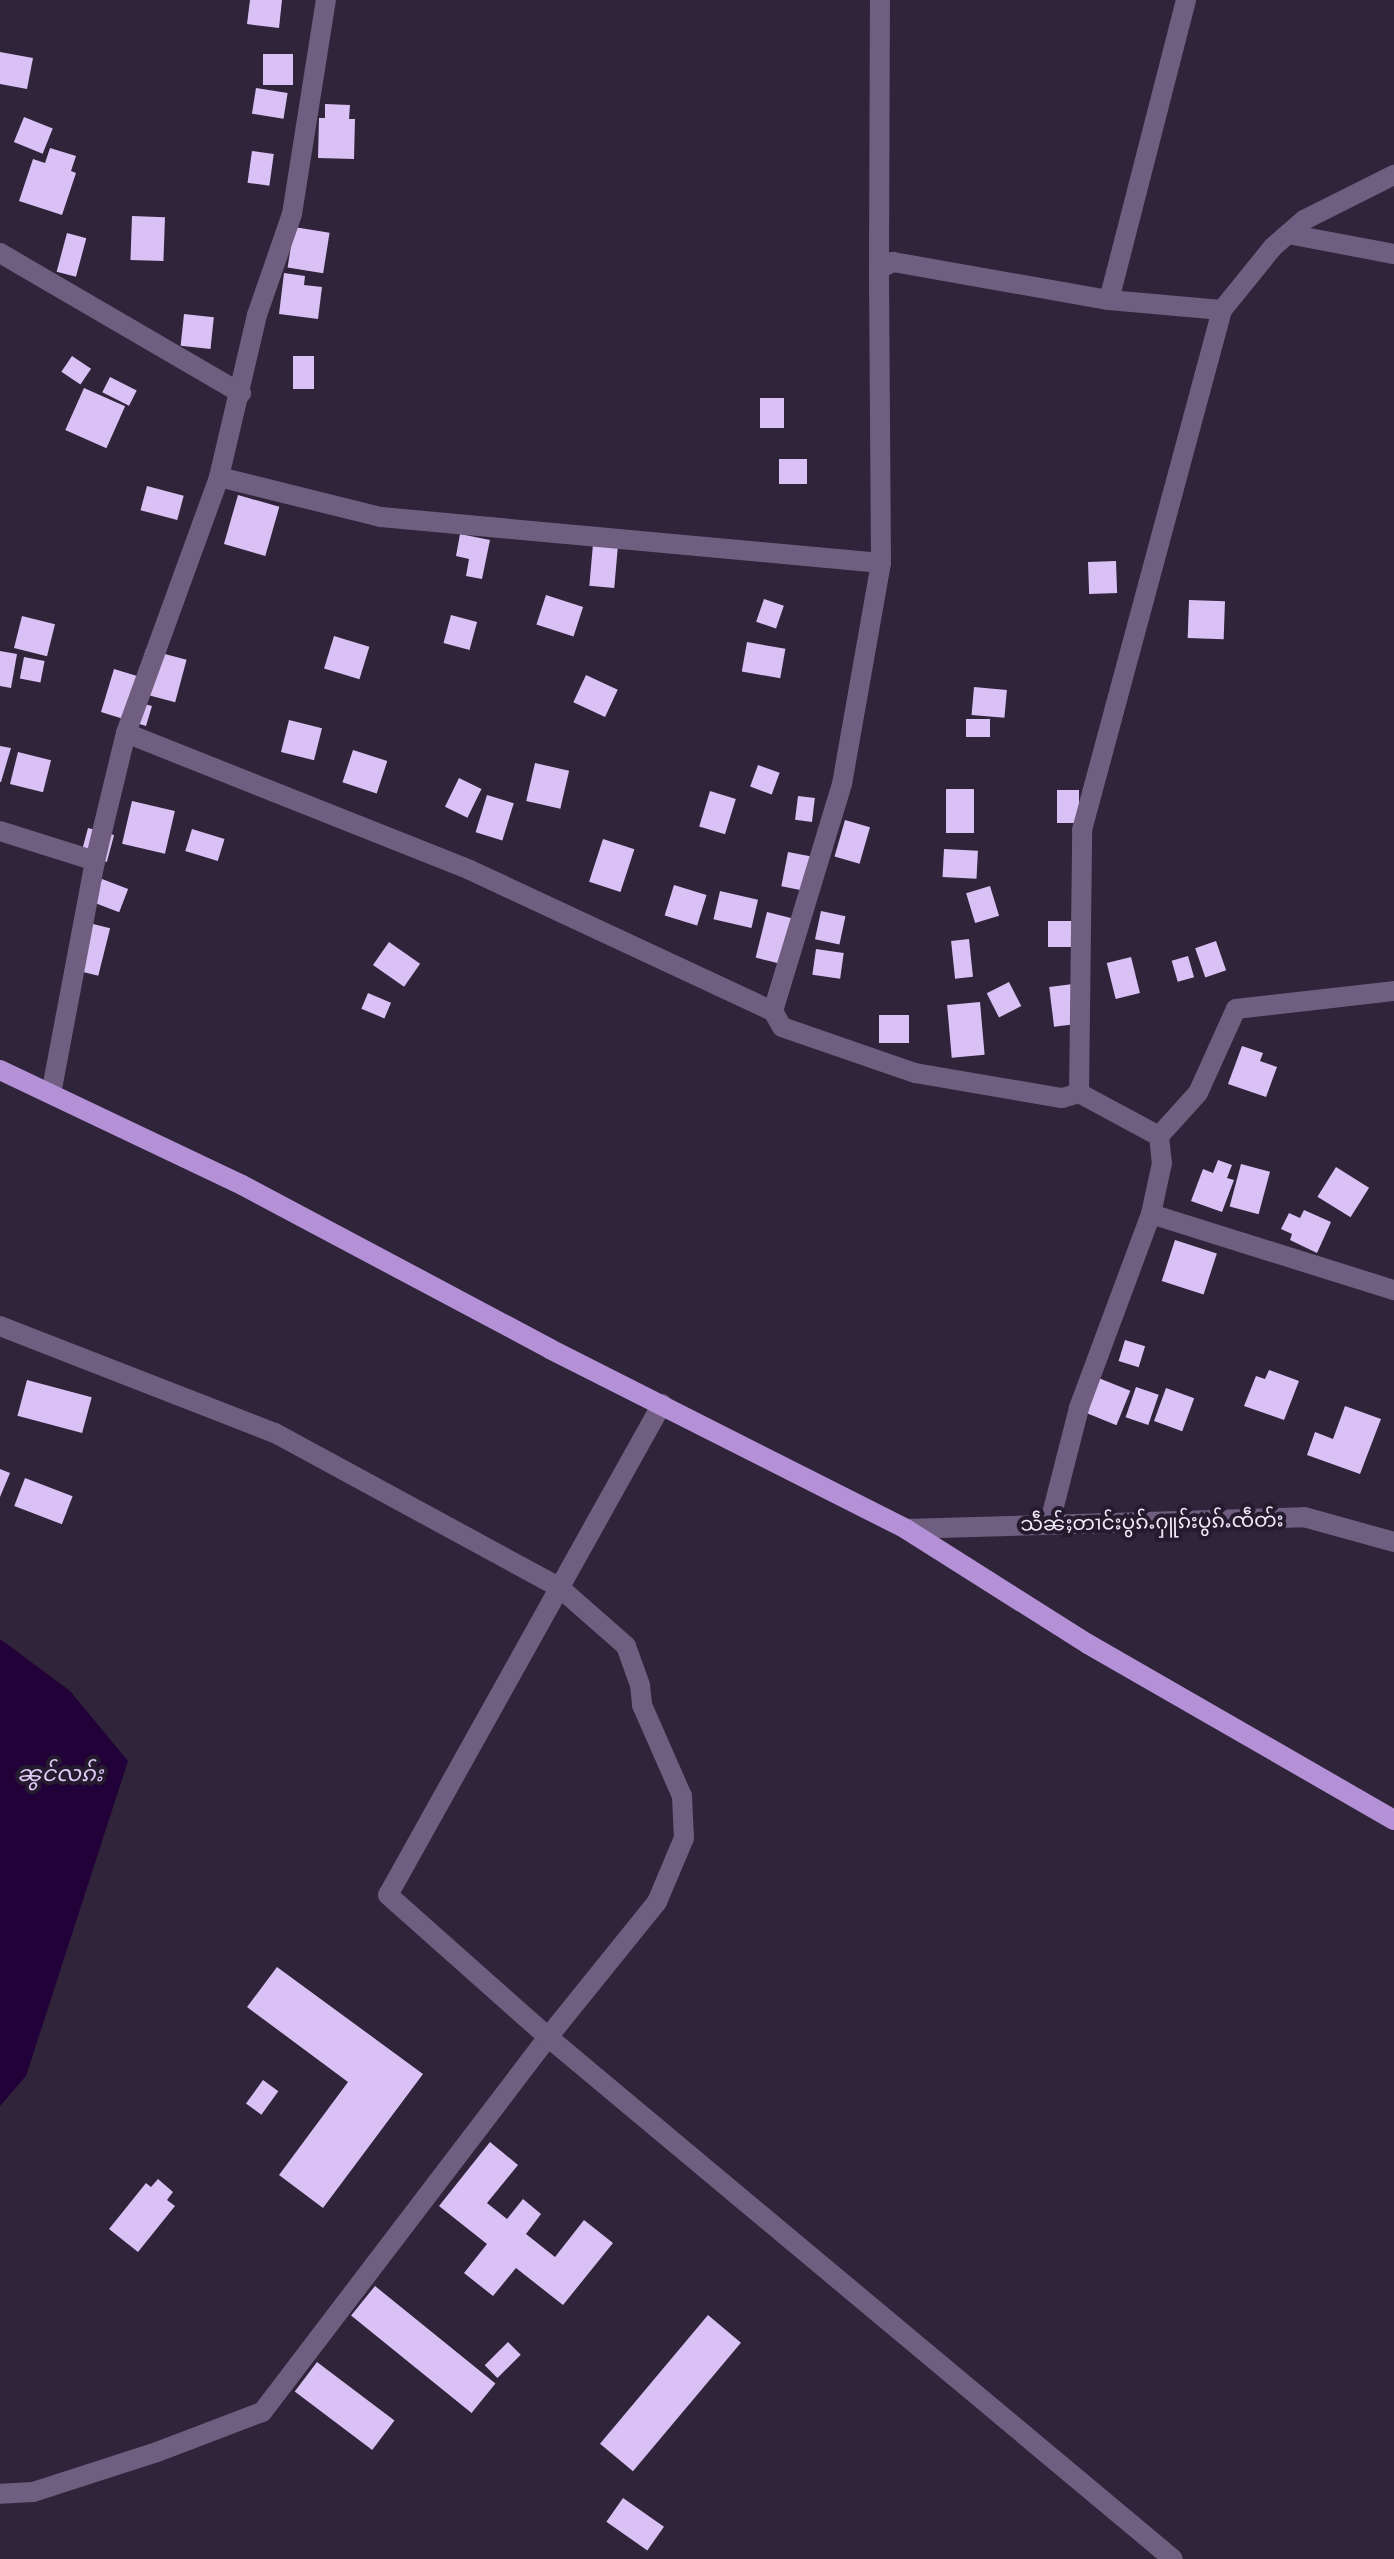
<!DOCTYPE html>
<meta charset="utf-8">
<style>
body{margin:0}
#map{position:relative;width:1394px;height:2559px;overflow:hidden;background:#2f243a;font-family:Mulish,"Noto Sans Myanmar",sans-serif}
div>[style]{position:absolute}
.water>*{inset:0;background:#220138}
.building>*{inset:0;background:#dac1f5;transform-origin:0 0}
.minor>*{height:20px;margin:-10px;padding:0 10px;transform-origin:10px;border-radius:10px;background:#6f5e80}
.major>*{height:20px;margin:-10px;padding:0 10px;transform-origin:10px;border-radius:10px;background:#b491d7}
span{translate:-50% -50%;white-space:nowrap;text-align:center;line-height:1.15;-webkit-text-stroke:8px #251b2f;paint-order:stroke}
.street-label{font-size:20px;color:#f1eaf9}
.water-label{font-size:22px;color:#dfcbf6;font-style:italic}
</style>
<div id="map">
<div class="water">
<i style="clip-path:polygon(0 1639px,70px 1691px,128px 1761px,26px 2076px,0 2106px)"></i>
</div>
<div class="building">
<i style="clip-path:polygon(250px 0,282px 0,279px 28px,247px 24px)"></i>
<i style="clip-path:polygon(0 52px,33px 58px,27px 89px,0 84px)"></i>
<i style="left:263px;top:54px;width:30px;height:31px"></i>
<i style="left:256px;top:88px;width:32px;height:26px;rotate:9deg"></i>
<i style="clip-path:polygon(325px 104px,350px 105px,349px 119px,355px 119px,354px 159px,318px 158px,319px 118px,325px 118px)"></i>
<i style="left:24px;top:117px;width:31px;height:27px;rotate:22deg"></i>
<i style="clip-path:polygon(50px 148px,76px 156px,71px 171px,76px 173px,62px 215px,19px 201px,33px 159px,45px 163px)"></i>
<i style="left:252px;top:151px;width:22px;height:32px;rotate:8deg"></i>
<i style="left:132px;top:216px;width:33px;height:44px;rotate:2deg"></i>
<i style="left:294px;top:227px;width:36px;height:41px;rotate:9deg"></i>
<i style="left:67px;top:233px;width:20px;height:40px;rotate:15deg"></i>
<i style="clip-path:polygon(284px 273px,305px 276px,304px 285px,322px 287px,318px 319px,279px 314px)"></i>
<i style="left:184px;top:314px;width:30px;height:32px;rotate:6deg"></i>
<i style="left:72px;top:356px;width:23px;height:19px;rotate:34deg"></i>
<i style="left:293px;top:356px;width:21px;height:33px"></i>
<i style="left:110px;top:377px;width:30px;height:17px;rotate:27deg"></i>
<i style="left:84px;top:388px;width:45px;height:46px;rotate:24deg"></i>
<i style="left:760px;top:398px;width:24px;height:30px"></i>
<i style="left:779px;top:459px;width:28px;height:25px"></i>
<i style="left:147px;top:486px;width:38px;height:25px;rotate:15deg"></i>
<i style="left:238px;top:495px;width:43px;height:51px;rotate:16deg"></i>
<i style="clip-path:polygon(460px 534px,490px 540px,482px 579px,466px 576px,469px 559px,456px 556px)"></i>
<i style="left:593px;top:544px;width:25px;height:42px;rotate:5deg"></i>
<i style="left:1116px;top:561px;width:32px;height:28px;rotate:88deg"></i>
<i style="left:546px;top:595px;width:39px;height:31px;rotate:18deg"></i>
<i style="left:764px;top:599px;width:21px;height:24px;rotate:19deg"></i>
<i style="left:1189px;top:600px;width:36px;height:38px;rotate:2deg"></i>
<i style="left:451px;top:615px;width:27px;height:29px;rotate:15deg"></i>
<i style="left:22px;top:616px;width:34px;height:33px;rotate:14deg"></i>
<i style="left:334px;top:636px;width:37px;height:34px;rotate:17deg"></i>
<i style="left:747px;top:642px;width:39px;height:30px;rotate:10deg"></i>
<i style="left:146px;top:649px;width:42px;height:44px;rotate:15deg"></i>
<i style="clip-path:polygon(0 651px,17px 654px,11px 688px,0 686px)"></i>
<i style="left:24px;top:657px;width:21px;height:22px;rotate:11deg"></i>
<i style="clip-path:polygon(114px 669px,137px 676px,130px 700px,152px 706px,146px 726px,101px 712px)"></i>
<i style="left:586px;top:675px;width:35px;height:30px;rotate:25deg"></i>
<i style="left:974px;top:687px;width:33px;height:28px;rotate:5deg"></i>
<i style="left:966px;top:719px;width:24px;height:18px"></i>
<i style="left:289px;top:720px;width:34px;height:33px;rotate:14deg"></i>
<i style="clip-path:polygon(0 746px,11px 748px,1px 782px,0 782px)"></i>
<i style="left:353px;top:750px;width:36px;height:34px;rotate:18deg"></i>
<i style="left:18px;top:752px;width:34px;height:33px;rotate:14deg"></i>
<i style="left:535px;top:763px;width:35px;height:39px;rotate:13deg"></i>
<i style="left:758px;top:765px;width:23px;height:23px;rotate:20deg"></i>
<i style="left:459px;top:778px;width:25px;height:32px;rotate:26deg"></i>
<i style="left:946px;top:789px;width:28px;height:44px"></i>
<i style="left:1057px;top:790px;width:22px;height:33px"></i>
<i style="left:710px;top:791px;width:27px;height:37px;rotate:17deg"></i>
<i style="left:487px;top:795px;width:28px;height:39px;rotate:17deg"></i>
<i style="left:798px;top:796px;width:17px;height:24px;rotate:7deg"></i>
<i style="left:132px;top:801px;width:44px;height:44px;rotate:13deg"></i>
<i style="left:845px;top:820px;width:26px;height:38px;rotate:16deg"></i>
<i style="left:88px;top:828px;width:27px;height:28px;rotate:15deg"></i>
<i style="left:192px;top:829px;width:34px;height:23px;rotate:17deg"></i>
<i style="left:603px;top:839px;width:33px;height:45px;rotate:18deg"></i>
<i style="left:944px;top:849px;width:34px;height:28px;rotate:3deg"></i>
<i style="left:788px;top:852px;width:36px;height:35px;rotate:11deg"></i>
<i style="left:102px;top:879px;width:28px;height:25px;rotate:21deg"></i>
<i style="left:674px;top:885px;width:34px;height:32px;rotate:17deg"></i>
<i style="left:990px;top:886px;width:31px;height:25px;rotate:73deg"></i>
<i style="left:720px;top:891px;width:39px;height:29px;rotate:13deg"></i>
<i style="left:821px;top:911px;width:25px;height:29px;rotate:12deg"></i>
<i style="left:767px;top:912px;width:38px;height:47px;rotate:14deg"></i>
<i style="left:81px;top:921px;width:30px;height:49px;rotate:14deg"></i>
<i style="left:1048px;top:921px;width:29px;height:26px"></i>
<i style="left:969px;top:939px;width:38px;height:18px;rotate:84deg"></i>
<i style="left:1216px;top:941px;width:31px;height:22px;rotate:71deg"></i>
<i style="left:389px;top:942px;width:38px;height:28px;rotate:35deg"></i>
<i style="left:816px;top:949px;width:28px;height:26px;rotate:8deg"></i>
<i style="left:1188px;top:956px;width:22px;height:17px;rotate:74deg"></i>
<i style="left:1131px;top:957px;width:37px;height:25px;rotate:76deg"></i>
<i style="left:1009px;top:982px;width:27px;height:25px;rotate:63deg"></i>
<i style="left:1073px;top:984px;width:40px;height:24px;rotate:83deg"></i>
<i style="left:368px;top:993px;width:25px;height:17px;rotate:23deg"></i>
<i style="left:980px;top:1002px;width:53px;height:33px;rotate:85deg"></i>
<i style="left:879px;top:1015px;width:30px;height:28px"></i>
<i style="clip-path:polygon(1242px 1046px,1263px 1053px,1260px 1061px,1277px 1067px,1266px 1097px,1228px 1084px)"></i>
<i style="clip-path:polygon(1218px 1160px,1232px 1165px,1227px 1178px,1234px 1180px,1222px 1212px,1191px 1201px,1203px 1169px,1213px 1173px)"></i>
<i style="left:1241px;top:1164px;width:30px;height:44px;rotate:15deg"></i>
<i style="left:1336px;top:1167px;width:39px;height:35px;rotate:32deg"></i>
<i style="clip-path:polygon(1304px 1210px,1331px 1222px,1317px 1253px,1290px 1240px,1292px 1234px,1281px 1229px,1289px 1213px,1300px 1218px)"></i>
<i style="left:1175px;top:1240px;width:44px;height:43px;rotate:18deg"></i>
<i style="left:1125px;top:1340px;width:21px;height:22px;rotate:17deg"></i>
<i style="clip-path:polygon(1269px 1370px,1299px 1381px,1284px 1420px,1244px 1406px,1256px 1376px,1265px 1379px)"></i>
<i style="left:1096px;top:1377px;width:37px;height:37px;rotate:22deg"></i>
<i style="left:27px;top:1380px;width:67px;height:37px;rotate:15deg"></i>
<i style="left:1136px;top:1387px;width:24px;height:32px;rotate:19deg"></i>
<i style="left:1166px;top:1388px;width:30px;height:35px;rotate:20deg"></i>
<i style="clip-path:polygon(1345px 1406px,1381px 1419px,1360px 1474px,1307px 1455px,1315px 1432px,1333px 1439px)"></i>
<i style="clip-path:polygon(0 1469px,10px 1473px,0 1497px)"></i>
<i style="left:25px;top:1478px;width:51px;height:30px;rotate:21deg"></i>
<i style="clip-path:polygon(277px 1967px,423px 2074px,323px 2208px,279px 2175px,348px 2082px,247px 2007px)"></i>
<i style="left:263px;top:2080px;width:19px;height:29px;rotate:36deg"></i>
<i style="clip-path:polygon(490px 2142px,518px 2165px,487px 2203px,507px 2219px,523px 2199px,541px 2214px,526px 2234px,555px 2257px,584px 2220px,613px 2243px,563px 2305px,516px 2268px,493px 2296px,464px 2273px,487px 2244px,439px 2206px)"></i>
<i style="clip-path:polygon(158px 2179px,173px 2192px,167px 2200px,175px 2206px,138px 2252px,109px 2229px,146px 2183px,151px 2187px)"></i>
<i style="left:375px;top:2286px;width:155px;height:38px;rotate:39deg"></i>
<i style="left:708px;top:2315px;width:43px;height:168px;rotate:40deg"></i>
<i style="left:508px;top:2342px;width:18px;height:33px;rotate:45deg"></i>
<i style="left:317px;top:2362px;width:97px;height:37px;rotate:37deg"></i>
<i style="left:623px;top:2498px;width:50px;height:29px;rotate:35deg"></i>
</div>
<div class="minor">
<i style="left:1288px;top:234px;width:108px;rotate:10.7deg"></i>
<i style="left:0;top:253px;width:279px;rotate:30.2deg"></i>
<i style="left:879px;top:269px;width:269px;rotate:-89.8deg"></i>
<i style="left:1109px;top:300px;width:310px;rotate:-75.6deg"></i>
<i style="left:219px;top:477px;width:167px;rotate:13.9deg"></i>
<i style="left:381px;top:517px;width:502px;rotate:5.26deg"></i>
<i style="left:126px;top:733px;width:370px;rotate:21.7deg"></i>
<i style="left:470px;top:870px;width:334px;rotate:25deg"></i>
<i style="left:773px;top:1011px;width:18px;rotate:61deg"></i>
<i style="left:782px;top:1027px;width:141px;rotate:19.1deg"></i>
<i style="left:915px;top:1073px;width:149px;rotate:9.7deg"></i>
<i style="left:1062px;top:1098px;width:18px;rotate:-16deg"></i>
<i style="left:1079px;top:1093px;width:91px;rotate:28.3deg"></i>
<i style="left:1159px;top:1136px;width:27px;rotate:84deg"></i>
<i style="left:1162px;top:1163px;width:52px;rotate:102.2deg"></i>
<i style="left:1151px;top:1214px;width:207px;rotate:110.4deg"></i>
<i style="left:1079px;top:1408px;width:118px;rotate:104.3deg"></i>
<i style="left:0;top:831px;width:100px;rotate:17.5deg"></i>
<i style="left:773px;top:1011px;width:237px;rotate:-73.1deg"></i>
<i style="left:842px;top:784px;width:224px;rotate:-80deg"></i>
<i style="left:881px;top:563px;width:294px;rotate:-90.4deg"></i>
<i style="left:879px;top:269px;width:16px;rotate:-27deg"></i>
<i style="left:893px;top:262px;width:219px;rotate:10deg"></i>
<i style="left:1109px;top:300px;width:113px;rotate:5.1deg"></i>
<i style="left:1079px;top:1093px;width:263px;rotate:-89.3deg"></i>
<i style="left:1082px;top:830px;width:539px;rotate:-74.93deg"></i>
<i style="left:1222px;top:310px;width:81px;rotate:-51deg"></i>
<i style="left:1273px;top:247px;width:41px;rotate:-41.1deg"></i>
<i style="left:1304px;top:220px;width:101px;rotate:-26.6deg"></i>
<i style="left:51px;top:1094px;width:237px;rotate:-79.3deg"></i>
<i style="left:95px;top:861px;width:132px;rotate:-76.4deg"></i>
<i style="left:126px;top:733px;width:272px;rotate:-70deg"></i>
<i style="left:219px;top:477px;width:166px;rotate:-76.8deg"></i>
<i style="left:257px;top:315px;width:107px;rotate:-70.9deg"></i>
<i style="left:292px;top:214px;width:217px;rotate:-81deg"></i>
<i style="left:1159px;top:1136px;width:58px;rotate:-47.8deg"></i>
<i style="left:1198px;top:1093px;width:92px;rotate:-65.7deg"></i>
<i style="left:1236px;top:1009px;width:158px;rotate:-6.5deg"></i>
<i style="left:1151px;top:1214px;width:255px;rotate:17.4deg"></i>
<i style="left:0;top:1326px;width:295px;rotate:21.3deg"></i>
<i style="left:275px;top:1433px;width:324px;rotate:28.5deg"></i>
<i style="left:560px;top:1588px;width:88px;rotate:41.3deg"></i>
<i style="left:626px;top:1646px;width:41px;rotate:70.3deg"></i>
<i style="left:640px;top:1685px;width:20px;rotate:84deg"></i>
<i style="left:642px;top:1705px;width:99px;rotate:66.3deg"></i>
<i style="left:682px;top:1796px;width:42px;rotate:87.3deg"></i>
<i style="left:684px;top:1838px;width:69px;rotate:112.9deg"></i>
<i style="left:657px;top:1902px;width:174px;rotate:128.9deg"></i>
<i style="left:548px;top:2037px;width:472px;rotate:127.3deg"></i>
<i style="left:262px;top:2412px;width:112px;rotate:159.1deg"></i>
<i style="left:157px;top:2452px;width:130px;rotate:162.1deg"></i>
<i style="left:33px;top:2492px;width:33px;rotate:177deg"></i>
<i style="left:662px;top:1404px;width:562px;rotate:119.16deg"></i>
<i style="left:388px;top:1895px;width:214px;rotate:41.6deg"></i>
<i style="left:548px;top:2037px;width:814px;rotate:39.87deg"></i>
<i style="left:906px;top:1529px;width:398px;rotate:-1.7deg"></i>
<i style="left:1304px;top:1517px;width:93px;rotate:15.5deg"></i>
</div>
<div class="major">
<i style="left:0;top:1070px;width:268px;rotate:25.4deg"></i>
<i style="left:242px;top:1185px;width:349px;rotate:28deg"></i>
<i style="left:550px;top:1349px;width:399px;rotate:26.8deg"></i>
<i style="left:906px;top:1529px;width:215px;rotate:32.3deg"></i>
<i style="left:1088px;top:1644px;width:353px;rotate:29.9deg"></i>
</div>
<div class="street-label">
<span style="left:1152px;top:1521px;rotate:-1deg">သဵၼ်ႈတၢင်းပွၵ်ႉႁူၵ်းပွၵ်ႉၸဵတ်း</span>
</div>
<div class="water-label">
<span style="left:60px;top:1774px">ၼွင်လၵ်း</span>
</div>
</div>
